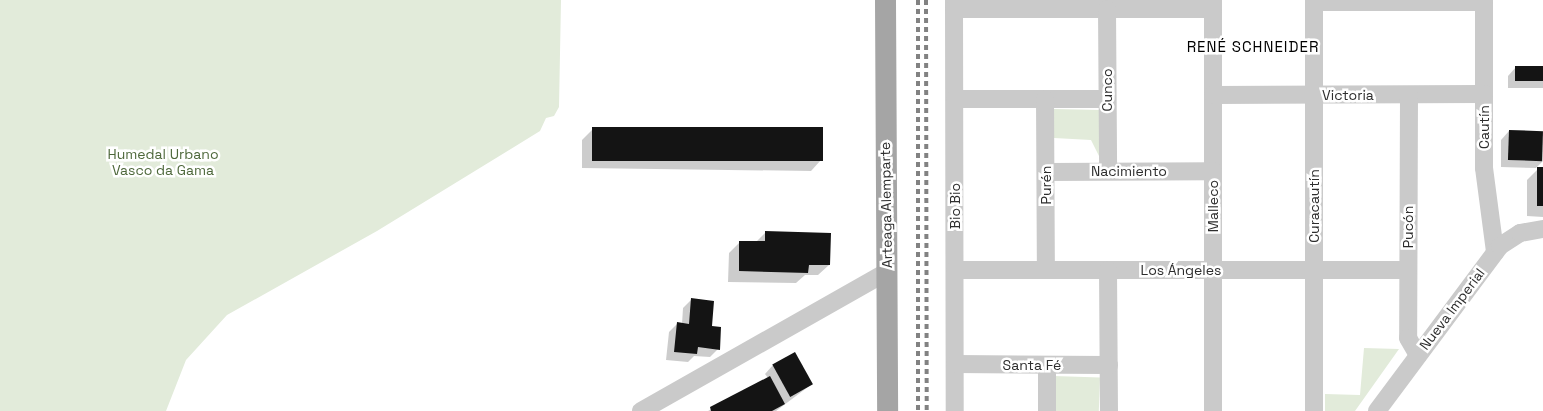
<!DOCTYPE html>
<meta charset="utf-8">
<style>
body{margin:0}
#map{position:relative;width:1543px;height:411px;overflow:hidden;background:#fff;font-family:"Space Grotesk",sans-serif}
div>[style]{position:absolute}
.green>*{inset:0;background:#e2ebda;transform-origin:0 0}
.shadow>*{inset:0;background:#0003}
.building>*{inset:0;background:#141414;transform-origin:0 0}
.minor>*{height:18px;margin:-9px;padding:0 9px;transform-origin:9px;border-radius:9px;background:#cacaca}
.major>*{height:21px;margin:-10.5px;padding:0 10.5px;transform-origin:10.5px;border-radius:10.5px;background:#a5a5a5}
.rail>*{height:4px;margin-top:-2px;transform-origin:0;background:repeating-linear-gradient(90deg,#828282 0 5px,transparent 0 9px)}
span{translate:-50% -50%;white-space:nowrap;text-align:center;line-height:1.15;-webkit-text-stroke:5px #fff;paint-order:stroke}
.street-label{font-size:14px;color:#2d2d2d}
.park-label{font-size:14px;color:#4e683b}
.neighbourhood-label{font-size:15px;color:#000;letter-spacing:1px}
</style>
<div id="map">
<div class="green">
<i style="clip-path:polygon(0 0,561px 0,559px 107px,554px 116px,546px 118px,540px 131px,377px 231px,227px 315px,186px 360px,166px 411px,0 411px)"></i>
<i style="clip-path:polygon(1054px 109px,1100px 110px,1101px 160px,1091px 140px,1054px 138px)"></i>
<i style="clip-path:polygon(1364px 348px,1399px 349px,1355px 411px,1325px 411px,1325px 394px,1360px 395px)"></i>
<i style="left:1054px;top:376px;width:46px;height:35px;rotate:2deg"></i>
</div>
<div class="shadow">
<i style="clip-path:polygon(1516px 67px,1543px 68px,1543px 88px,1508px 88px,1508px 76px)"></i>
<i style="clip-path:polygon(593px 129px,821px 160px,811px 171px,582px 168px,582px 140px)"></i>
<i style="clip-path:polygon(1509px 131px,1543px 133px,1543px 161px,1536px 168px,1501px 167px,1501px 140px)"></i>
<i style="clip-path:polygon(1538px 169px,1543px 169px,1543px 217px,1527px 216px,1527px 180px)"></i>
<i style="clip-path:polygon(766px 232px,829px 265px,818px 275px,805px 275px,796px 283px,728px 282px,729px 253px,740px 242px,756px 242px)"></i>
<i style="clip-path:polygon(691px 300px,710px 327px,718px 349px,710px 357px,694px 356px,688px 362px,666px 360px,669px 332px,677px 324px,682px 324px,683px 308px)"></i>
<i style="clip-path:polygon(773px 365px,812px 384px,776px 411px,708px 411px,768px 378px,765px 374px)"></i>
</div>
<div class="building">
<i style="left:1515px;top:66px;width:28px;height:15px"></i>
<i style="left:823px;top:127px;width:34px;height:231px;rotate:90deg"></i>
<i style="left:1509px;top:130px;width:34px;height:30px;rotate:2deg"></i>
<i style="left:1537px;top:167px;width:6px;height:39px"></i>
<i style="clip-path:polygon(765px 231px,831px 233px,830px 265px,809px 265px,808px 273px,739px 271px,739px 241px,765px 241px)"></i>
<i style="clip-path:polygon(691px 298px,714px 301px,712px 326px,721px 327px,720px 350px,698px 347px,697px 354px,674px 352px,677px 322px,689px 324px)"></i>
<i style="left:795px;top:352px;width:37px;height:26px;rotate:61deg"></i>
<i style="clip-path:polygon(770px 376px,785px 404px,772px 411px,711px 411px,710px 407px)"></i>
</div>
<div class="minor">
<i style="left:954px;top:0;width:411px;rotate:89.9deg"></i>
<i style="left:1213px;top:0;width:411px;rotate:90deg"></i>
<i style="left:1484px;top:0;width:168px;rotate:90deg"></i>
<i style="left:1484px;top:168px;width:85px;rotate:82.5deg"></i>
<i style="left:1314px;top:2px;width:170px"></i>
<i style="left:954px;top:9px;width:259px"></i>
<i style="left:1107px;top:9px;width:162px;rotate:89.6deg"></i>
<i style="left:1213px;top:95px;width:271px;rotate:-0.2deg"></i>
<i style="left:1409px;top:95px;width:243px;rotate:90.2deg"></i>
<i style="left:1408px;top:338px;width:20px;rotate:60deg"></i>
<i style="left:955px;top:99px;width:152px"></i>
<i style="left:1045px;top:99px;width:171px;rotate:89.7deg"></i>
<i style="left:1046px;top:172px;width:167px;rotate:-0.3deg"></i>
<i style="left:955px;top:270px;width:453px"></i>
<i style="left:1108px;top:270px;width:141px;rotate:89.6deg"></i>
<i style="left:955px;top:364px;width:154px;rotate:0.4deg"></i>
<i style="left:641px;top:411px;width:283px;rotate:-29.5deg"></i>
<i style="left:1047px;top:411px;width:46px;rotate:-90deg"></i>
<i style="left:1314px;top:411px;width:411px;rotate:-90deg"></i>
<i style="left:1377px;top:411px;width:206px;rotate:-53.3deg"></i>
<i style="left:1500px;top:246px;width:24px;rotate:-33deg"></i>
<i style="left:1520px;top:233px;width:23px;rotate:-10deg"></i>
</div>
<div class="major">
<i style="left:885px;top:0;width:411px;rotate:89.7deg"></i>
</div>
<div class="rail">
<i style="left:918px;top:0;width:411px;rotate:90deg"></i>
<i style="left:926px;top:0;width:411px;rotate:89.9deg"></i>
</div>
<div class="street-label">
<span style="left:1107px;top:90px;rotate:-90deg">Cunco</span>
<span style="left:1348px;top:95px">Victoria</span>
<span style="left:1484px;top:127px;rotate:-90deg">Cautín</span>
<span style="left:1129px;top:171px">Nacimiento</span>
<span style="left:1046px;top:185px;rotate:-90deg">Purén</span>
<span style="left:886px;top:205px;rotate:-91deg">Arteaga Alemparte</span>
<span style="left:955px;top:206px;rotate:-90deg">Bio Bio</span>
<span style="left:1213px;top:206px;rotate:-90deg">Malleco</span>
<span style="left:1314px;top:206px;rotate:-90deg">Curacautín</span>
<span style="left:1408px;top:227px;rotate:-90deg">Pucón</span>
<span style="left:1181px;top:270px">Los Ángeles</span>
<span style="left:1452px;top:309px;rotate:-53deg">Nueva Imperial</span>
<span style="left:1032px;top:365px">Santa Fé</span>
</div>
<div class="park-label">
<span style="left:163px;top:162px">Humedal Urbano<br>Vasco da Gama</span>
</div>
<div class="neighbourhood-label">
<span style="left:1253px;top:47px">RENÉ SCHNEIDER</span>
</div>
</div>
